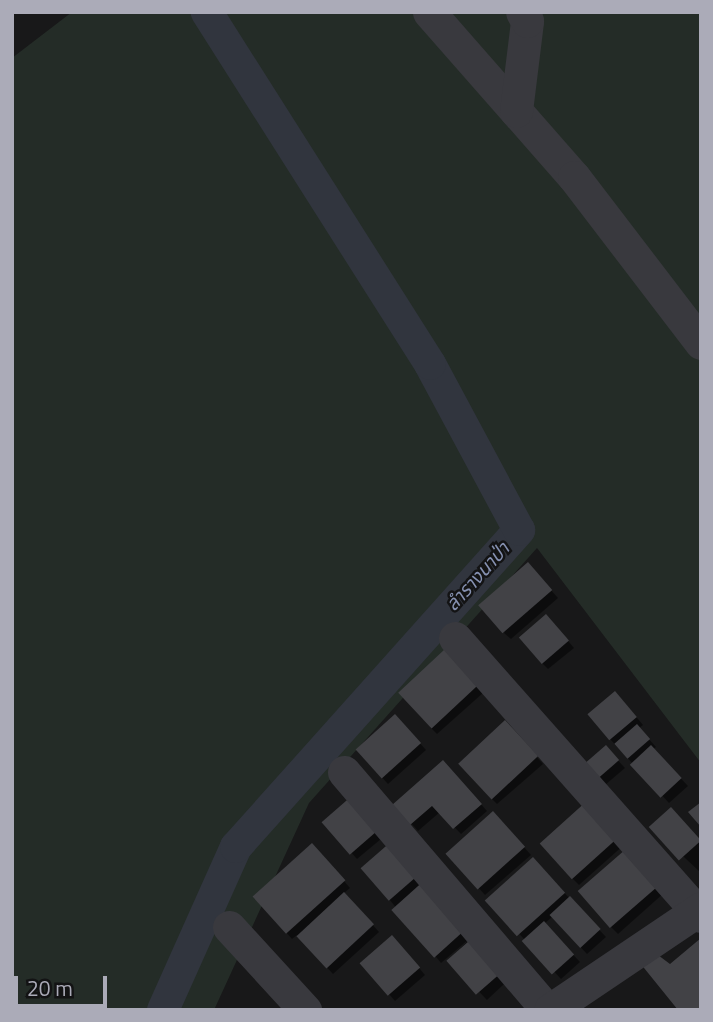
<!DOCTYPE html>
<meta charset="utf-8">
<style>
body{margin:0}
#map{position:relative;width:713px;height:1022px;overflow:hidden;background:#181819;font-family:"Titillium Web","Noto Sans Thai",sans-serif}
div>[style]{position:absolute}
.green>*{inset:0;background:#242c27}
.shadow>*{inset:0;background:#0007;transform-origin:0 0}
.canal>*{height:32px;margin:-16px;padding:0 16px;transform-origin:16px;border-radius:16px;background:#31353e}
.building>*{inset:0;background:#424246;transform-origin:0 0}
.minor>*{height:33px;margin:-16.5px;padding:0 16.5px;transform-origin:16.5px;border-radius:16.5px;background:#39393e}
span{translate:-50% -50%;white-space:nowrap;text-align:center;line-height:1.15;-webkit-text-stroke:5px #131314;paint-order:stroke}
.water-label{font-size:19px;color:#8590b0;font-style:italic}
.frame{position:absolute;inset:0;border:14px solid #ababb8;pointer-events:none}
.scale{position:absolute;left:14px;top:976px;width:93px;height:32px;box-sizing:border-box;border:4px solid #ababb8;border-top:0;padding-left:9px;font-size:21px;line-height:24px;white-space:nowrap;color:#ababb8;-webkit-text-stroke:5px #131314;paint-order:stroke}
</style>
<div id="map">
<div class="green">
<i style="clip-path:polygon(72px 12px,701px 12px,701px 763px,537px 548px,309px 803px,214px 1010px,12px 1010px,12px 58px)"></i>
</div>
<div class="shadow">
<i style="clip-path:polygon(534px 571px,558px 598px,511px 639px,504px 633px)"></i>
<i style="clip-path:polygon(553px 623px,574px 648px,548px 669px,541px 662px)"></i>
<i style="clip-path:polygon(445px 651px,483px 693px,437px 734px,430px 727px)"></i>
<i style="clip-path:polygon(622px 700px,643px 725px,639px 728px,656px 747px,653px 749px,688px 786px,669px 803px,610px 739px)"></i>
<i style="clip-path:polygon(402px 723px,426px 750px,388px 784px,357px 750px)"></i>
<i style="clip-path:polygon(512px 729px,543px 764px,497px 804px,490px 797px)"></i>
<i style="clip-path:polygon(612px 754px,625px 768px,605px 785px,598px 778px)"></i>
<i style="clip-path:polygon(450px 769px,487px 811px,461px 834px,440px 812px,418px 831px,395px 805px)"></i>
<i style="clip-path:polygon(588px 803px,625px 844px,579px 885px,572px 878px)"></i>
<i style="clip-path:polygon(671px 810px,701px 842px,701px 873px,652px 827px)"></i>
<i style="clip-path:polygon(500px 820px,531px 855px,485px 895px,447px 853px)"></i>
<i style="clip-path:polygon(323px 821px,387px 834px,357px 859px)"></i>
<i style="clip-path:polygon(400px 849px,475px 934px,441px 963px,389px 899px)"></i>
<i style="clip-path:polygon(319px 852px,350px 888px,344px 893px,379px 932px,333px 974px,297px 935px,292px 939px,254px 896px)"></i>
<i style="clip-path:polygon(633px 859px,664px 893px,618px 934px,611px 927px)"></i>
<i style="clip-path:polygon(539px 866px,606px 937px,587px 954px,552px 917px,544px 924px,580px 962px,561px 979px,487px 899px)"></i>
<i style="left:467px;top:942px;width:56px;height:25px;rotate:47deg"></i>
<i style="clip-path:polygon(399px 944px,425px 975px,395px 1001px,362px 963px)"></i>
</div>
<div class="canal">
<i style="left:163px;top:1010px;width:179px;rotate:-65.9deg"></i>
<i style="left:236px;top:847px;width:425px;rotate:-48.2deg"></i>
<i style="left:519px;top:530px;width:188px;rotate:-118.2deg"></i>
<i style="left:430px;top:364px;width:417px;rotate:-122.4deg"></i>
</div>
<div class="building">
<i style="left:528px;top:562px;width:37px;height:66px;rotate:49deg"></i>
<i style="left:546px;top:614px;width:35px;height:36px;rotate:49deg"></i>
<i style="left:445px;top:649px;width:49px;height:64px;rotate:47deg"></i>
<i style="left:615px;top:691px;width:34px;height:36px;rotate:50deg"></i>
<i style="left:395px;top:714px;width:39px;height:53px;rotate:48deg"></i>
<i style="left:505px;top:720px;width:49px;height:64px;rotate:47deg"></i>
<i style="left:637px;top:724px;width:20px;height:30px;rotate:49deg"></i>
<i style="left:606px;top:745px;width:20px;height:30px;rotate:49deg"></i>
<i style="left:651px;top:745px;width:45px;height:29px;rotate:47deg"></i>
<i style="clip-path:polygon(443px 760px,482px 804px,453px 829px,432px 806px,410px 825px,392px 805px)"></i>
<i style="left:354px;top:794px;width:43px;height:43px;rotate:49deg"></i>
<i style="left:588px;top:800px;width:48px;height:65px;rotate:48deg"></i>
<i style="clip-path:polygon(701px 802px,701px 827px,688px 812px)"></i>
<i style="left:671px;top:807px;width:45px;height:30px;rotate:48deg"></i>
<i style="left:493px;top:811px;width:48px;height:64px;rotate:48deg"></i>
<i style="left:393px;top:840px;width:43px;height:43px;rotate:49deg"></i>
<i style="left:312px;top:843px;width:50px;height:80px;rotate:48deg"></i>
<i style="left:626px;top:849px;width:49px;height:64px;rotate:49deg"></i>
<i style="left:533px;top:857px;width:48px;height:65px;rotate:48deg"></i>
<i style="left:427px;top:878px;width:64px;height:48px;rotate:48deg"></i>
<i style="left:344px;top:892px;width:44px;height:65px;rotate:47deg"></i>
<i style="left:570px;top:896px;width:45px;height:28px;rotate:47deg"></i>
<i style="left:544px;top:921px;width:45px;height:30px;rotate:48deg"></i>
<i style="left:392px;top:935px;width:43px;height:43px;rotate:49deg"></i>
<i style="clip-path:polygon(701px 938px,701px 1010px,678px 1010px,640px 963px,654px 952px,670px 964px)"></i>
<i style="left:469px;top:941px;width:45px;height:30px;rotate:49deg"></i>
</div>
<div class="minor">
<i style="left:429px;top:12px;width:220px;rotate:48.7deg"></i>
<i style="left:574px;top:177px;width:209px;rotate:52.6deg"></i>
<i style="left:516px;top:111px;width:91px;rotate:-83deg"></i>
<i style="left:527px;top:21px;width:10px;rotate:-119deg"></i>
<i style="left:455px;top:638px;width:371px;rotate:48.5deg"></i>
<i style="left:344px;top:772px;width:313px;rotate:49.5deg"></i>
<i style="left:229px;top:927px;width:113px;rotate:47.5deg"></i>
<i style="left:550px;top:1010px;width:182px;rotate:-34deg"></i>
</div>
<div class="water-label">
<span style="left:477px;top:576px;rotate:-48deg">ลำรางนาป่า</span>
</div>
<div class="frame"></div>
<div class="scale">20 m</div>
</div>
